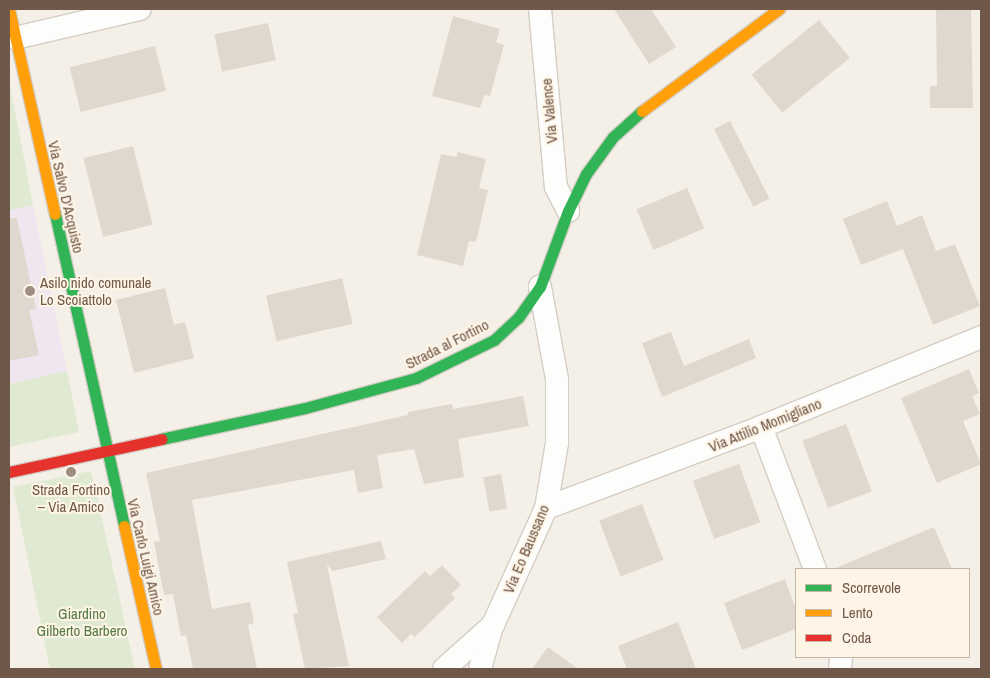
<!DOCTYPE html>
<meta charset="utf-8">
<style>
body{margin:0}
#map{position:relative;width:990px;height:678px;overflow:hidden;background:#f4f0e7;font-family:"Archivo Narrow",sans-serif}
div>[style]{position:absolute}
.education>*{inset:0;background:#f0e6ef}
.green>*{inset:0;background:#e0ead2}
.building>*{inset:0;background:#e0d8cf;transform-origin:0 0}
.roads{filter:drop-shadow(1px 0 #d3cdc5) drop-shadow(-1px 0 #d3cdc5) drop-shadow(0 1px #d3cdc5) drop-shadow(0 -1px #d3cdc5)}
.street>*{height:22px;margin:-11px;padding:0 11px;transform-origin:11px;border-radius:11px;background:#fdfdfb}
.fast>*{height:11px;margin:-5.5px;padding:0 5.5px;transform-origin:5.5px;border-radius:5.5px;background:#30b455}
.slow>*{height:11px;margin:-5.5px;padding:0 5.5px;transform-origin:5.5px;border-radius:5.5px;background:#ff9f0a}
.jam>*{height:11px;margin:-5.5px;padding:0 5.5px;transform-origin:5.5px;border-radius:5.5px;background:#e5322d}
.dots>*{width:14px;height:14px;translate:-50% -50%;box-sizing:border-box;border:2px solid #fef5e6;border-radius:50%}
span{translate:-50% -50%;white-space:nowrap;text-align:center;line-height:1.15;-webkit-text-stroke:4px #fef5e6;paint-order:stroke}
.street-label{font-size:15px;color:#6f584a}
.poi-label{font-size:15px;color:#6f584a}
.left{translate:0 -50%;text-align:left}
.park-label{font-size:15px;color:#547a46}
.frame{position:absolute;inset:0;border:10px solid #6f584a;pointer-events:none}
.legend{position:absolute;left:795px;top:568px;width:175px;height:90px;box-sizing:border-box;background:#fef5e6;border:1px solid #c5b6a8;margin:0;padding:6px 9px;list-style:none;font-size:15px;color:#6f584a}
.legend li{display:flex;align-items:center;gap:10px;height:25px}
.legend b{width:25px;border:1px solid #c5b6a8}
</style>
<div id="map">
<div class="education">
<i style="clip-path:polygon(33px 205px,67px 371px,9px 384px,9px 211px)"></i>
</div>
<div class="green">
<i style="clip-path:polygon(9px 80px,33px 205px,9px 211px)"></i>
<i style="clip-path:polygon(67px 371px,79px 432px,9px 447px,9px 384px)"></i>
<i style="clip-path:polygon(91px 471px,107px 541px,135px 669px,50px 669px,13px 487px)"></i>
</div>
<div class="building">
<i style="clip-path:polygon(614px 9px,651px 9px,676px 47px,649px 64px)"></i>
<i style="clip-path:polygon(936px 9px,971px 9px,973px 108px,930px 108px,930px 86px,937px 86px)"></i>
<i style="clip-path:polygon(453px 16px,500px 29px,496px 42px,504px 45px,490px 96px,484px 95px,480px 108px,432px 96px)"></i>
<i style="left:819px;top:20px;width:49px;height:87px;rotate:51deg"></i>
<i style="left:268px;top:23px;width:38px;height:55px;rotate:78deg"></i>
<i style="left:155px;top:46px;width:46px;height:88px;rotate:76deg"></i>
<i style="left:730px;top:121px;width:87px;height:18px;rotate:63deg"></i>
<i style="left:133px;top:146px;width:81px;height:51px;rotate:76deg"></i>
<i style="clip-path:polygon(458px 152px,486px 159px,479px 188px,488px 190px,476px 242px,469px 241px,463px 266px,417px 255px,441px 154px,456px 157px)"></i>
<i style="left:687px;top:188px;width:44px;height:55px;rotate:67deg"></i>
<i style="clip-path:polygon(887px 201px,897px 226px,922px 215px,936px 251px,955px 244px,980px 306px,933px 325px,903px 249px,861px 265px,843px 219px)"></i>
<i style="clip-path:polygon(9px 218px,17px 218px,36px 309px,29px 310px,39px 355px,9px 361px)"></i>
<i style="left:342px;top:278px;width:47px;height:78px;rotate:77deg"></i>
<i style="clip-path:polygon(165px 288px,174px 325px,185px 322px,194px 358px,134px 373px,116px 300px)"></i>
<i style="clip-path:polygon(671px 332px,684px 366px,749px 339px,756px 358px,662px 397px,642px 343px)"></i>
<i style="clip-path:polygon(969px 369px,979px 393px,972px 396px,980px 414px,963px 421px,981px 464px,937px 483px,901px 398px)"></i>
<i style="clip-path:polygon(523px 396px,529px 426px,458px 439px,464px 477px,424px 484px,414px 449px,377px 455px,383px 488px,358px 493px,354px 470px,192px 500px,212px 609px,250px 602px,254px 623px,248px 625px,257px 669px,193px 669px,186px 635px,181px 636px,173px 594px,164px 595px,154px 542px,160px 541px,146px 473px,408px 415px,408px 412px,452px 404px,453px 409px)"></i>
<i style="left:846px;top:424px;width:72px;height:47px;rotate:69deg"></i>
<i style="left:739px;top:464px;width:62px;height:49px;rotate:70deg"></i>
<i style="left:501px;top:474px;width:35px;height:18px;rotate:80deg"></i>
<i style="left:642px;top:504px;width:60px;height:46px;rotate:69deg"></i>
<i style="clip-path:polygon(934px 527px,952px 569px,833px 569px)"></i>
<i style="clip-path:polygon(381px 541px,386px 559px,333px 571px,327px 565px,349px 666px,305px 669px,293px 614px,298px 613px,287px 562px)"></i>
<i style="clip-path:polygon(442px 565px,461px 585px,451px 594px,455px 598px,415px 637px,411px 634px,402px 643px,377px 617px,425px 571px,430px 576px)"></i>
<i style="clip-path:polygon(785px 579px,796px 610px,796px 629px,742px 650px,724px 603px)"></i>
<i style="clip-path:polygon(678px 622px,696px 669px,627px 669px,618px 646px)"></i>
<i style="clip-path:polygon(548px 647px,578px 669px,532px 669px)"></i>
</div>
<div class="roads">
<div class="street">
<i style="left:540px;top:9px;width:179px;rotate:84.9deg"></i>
<i style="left:556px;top:187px;width:27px;rotate:63deg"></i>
<i style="left:15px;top:38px;width:128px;rotate:-13.1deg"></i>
<i style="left:761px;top:427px;width:152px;rotate:69.2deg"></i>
<i style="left:546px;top:508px;width:230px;rotate:-20.6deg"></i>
<i style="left:761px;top:427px;width:238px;rotate:-22.2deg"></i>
<i style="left:444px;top:669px;width:66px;rotate:-41.9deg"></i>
<i style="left:493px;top:625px;width:128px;rotate:-65.6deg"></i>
<i style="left:546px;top:508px;width:66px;rotate:-80.4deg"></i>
<i style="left:557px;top:443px;width:64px;rotate:-90deg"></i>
<i style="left:557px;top:379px;width:94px;rotate:-100.5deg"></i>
<i style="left:480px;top:669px;width:45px;rotate:-74.4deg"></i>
<i style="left:840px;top:669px;width:12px;rotate:-85deg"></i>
</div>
<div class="fast">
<i style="left:55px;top:214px;width:320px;rotate:77.5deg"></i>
<i style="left:161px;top:439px;width:147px;rotate:-12.1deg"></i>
<i style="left:305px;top:408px;width:115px;rotate:-15.1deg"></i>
<i style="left:416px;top:378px;width:87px;rotate:-26deg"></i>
<i style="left:494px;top:340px;width:33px;rotate:-43deg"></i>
<i style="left:518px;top:318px;width:38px;rotate:-55deg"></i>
<i style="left:540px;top:287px;width:81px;rotate:-69.8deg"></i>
<i style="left:568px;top:211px;width:41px;rotate:-64.1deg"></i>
<i style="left:586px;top:174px;width:46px;rotate:-53.9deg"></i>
<i style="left:613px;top:137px;width:39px;rotate:-42deg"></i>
</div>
<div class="slow">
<i style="left:9px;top:9px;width:210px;rotate:77.4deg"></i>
<i style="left:642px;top:111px;width:171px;rotate:-36.7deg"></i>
<i style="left:124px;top:526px;width:147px;rotate:77.4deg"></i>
</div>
<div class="jam">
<i style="left:9px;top:472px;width:156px;rotate:-12.2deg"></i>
</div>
</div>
<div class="dots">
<i style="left:30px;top:291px;background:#9e8d81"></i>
<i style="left:71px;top:472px;background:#9e8d81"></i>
</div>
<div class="street-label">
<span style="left:549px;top:111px;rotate:-95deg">Via Valence</span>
<span style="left:66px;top:197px;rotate:77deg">Via Salvo D'Acquisto</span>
<span style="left:447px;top:344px;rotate:-27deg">Strada al Fortino</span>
<span style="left:765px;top:425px;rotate:-22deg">Via Attilio Momigliano</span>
<span style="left:526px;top:549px;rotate:-67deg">Via Eo Baussano</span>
<span style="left:146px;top:557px;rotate:77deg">Via Carlo Luigi Amico</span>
</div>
<div class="poi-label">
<span class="left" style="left:40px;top:291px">Asilo nido comunale<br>Lo Scoiattolo</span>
<span style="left:71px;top:498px">Strada Fortino<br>– Via Amico</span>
</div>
<div class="park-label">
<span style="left:82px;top:622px">Giardino<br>Gilberto Barbero</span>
</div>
<div class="frame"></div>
<ul class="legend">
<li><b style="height:6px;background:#30b455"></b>Scorrevole</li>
<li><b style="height:6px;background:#ff9f0a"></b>Lento</li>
<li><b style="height:6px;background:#e5322d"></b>Coda</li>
</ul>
</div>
